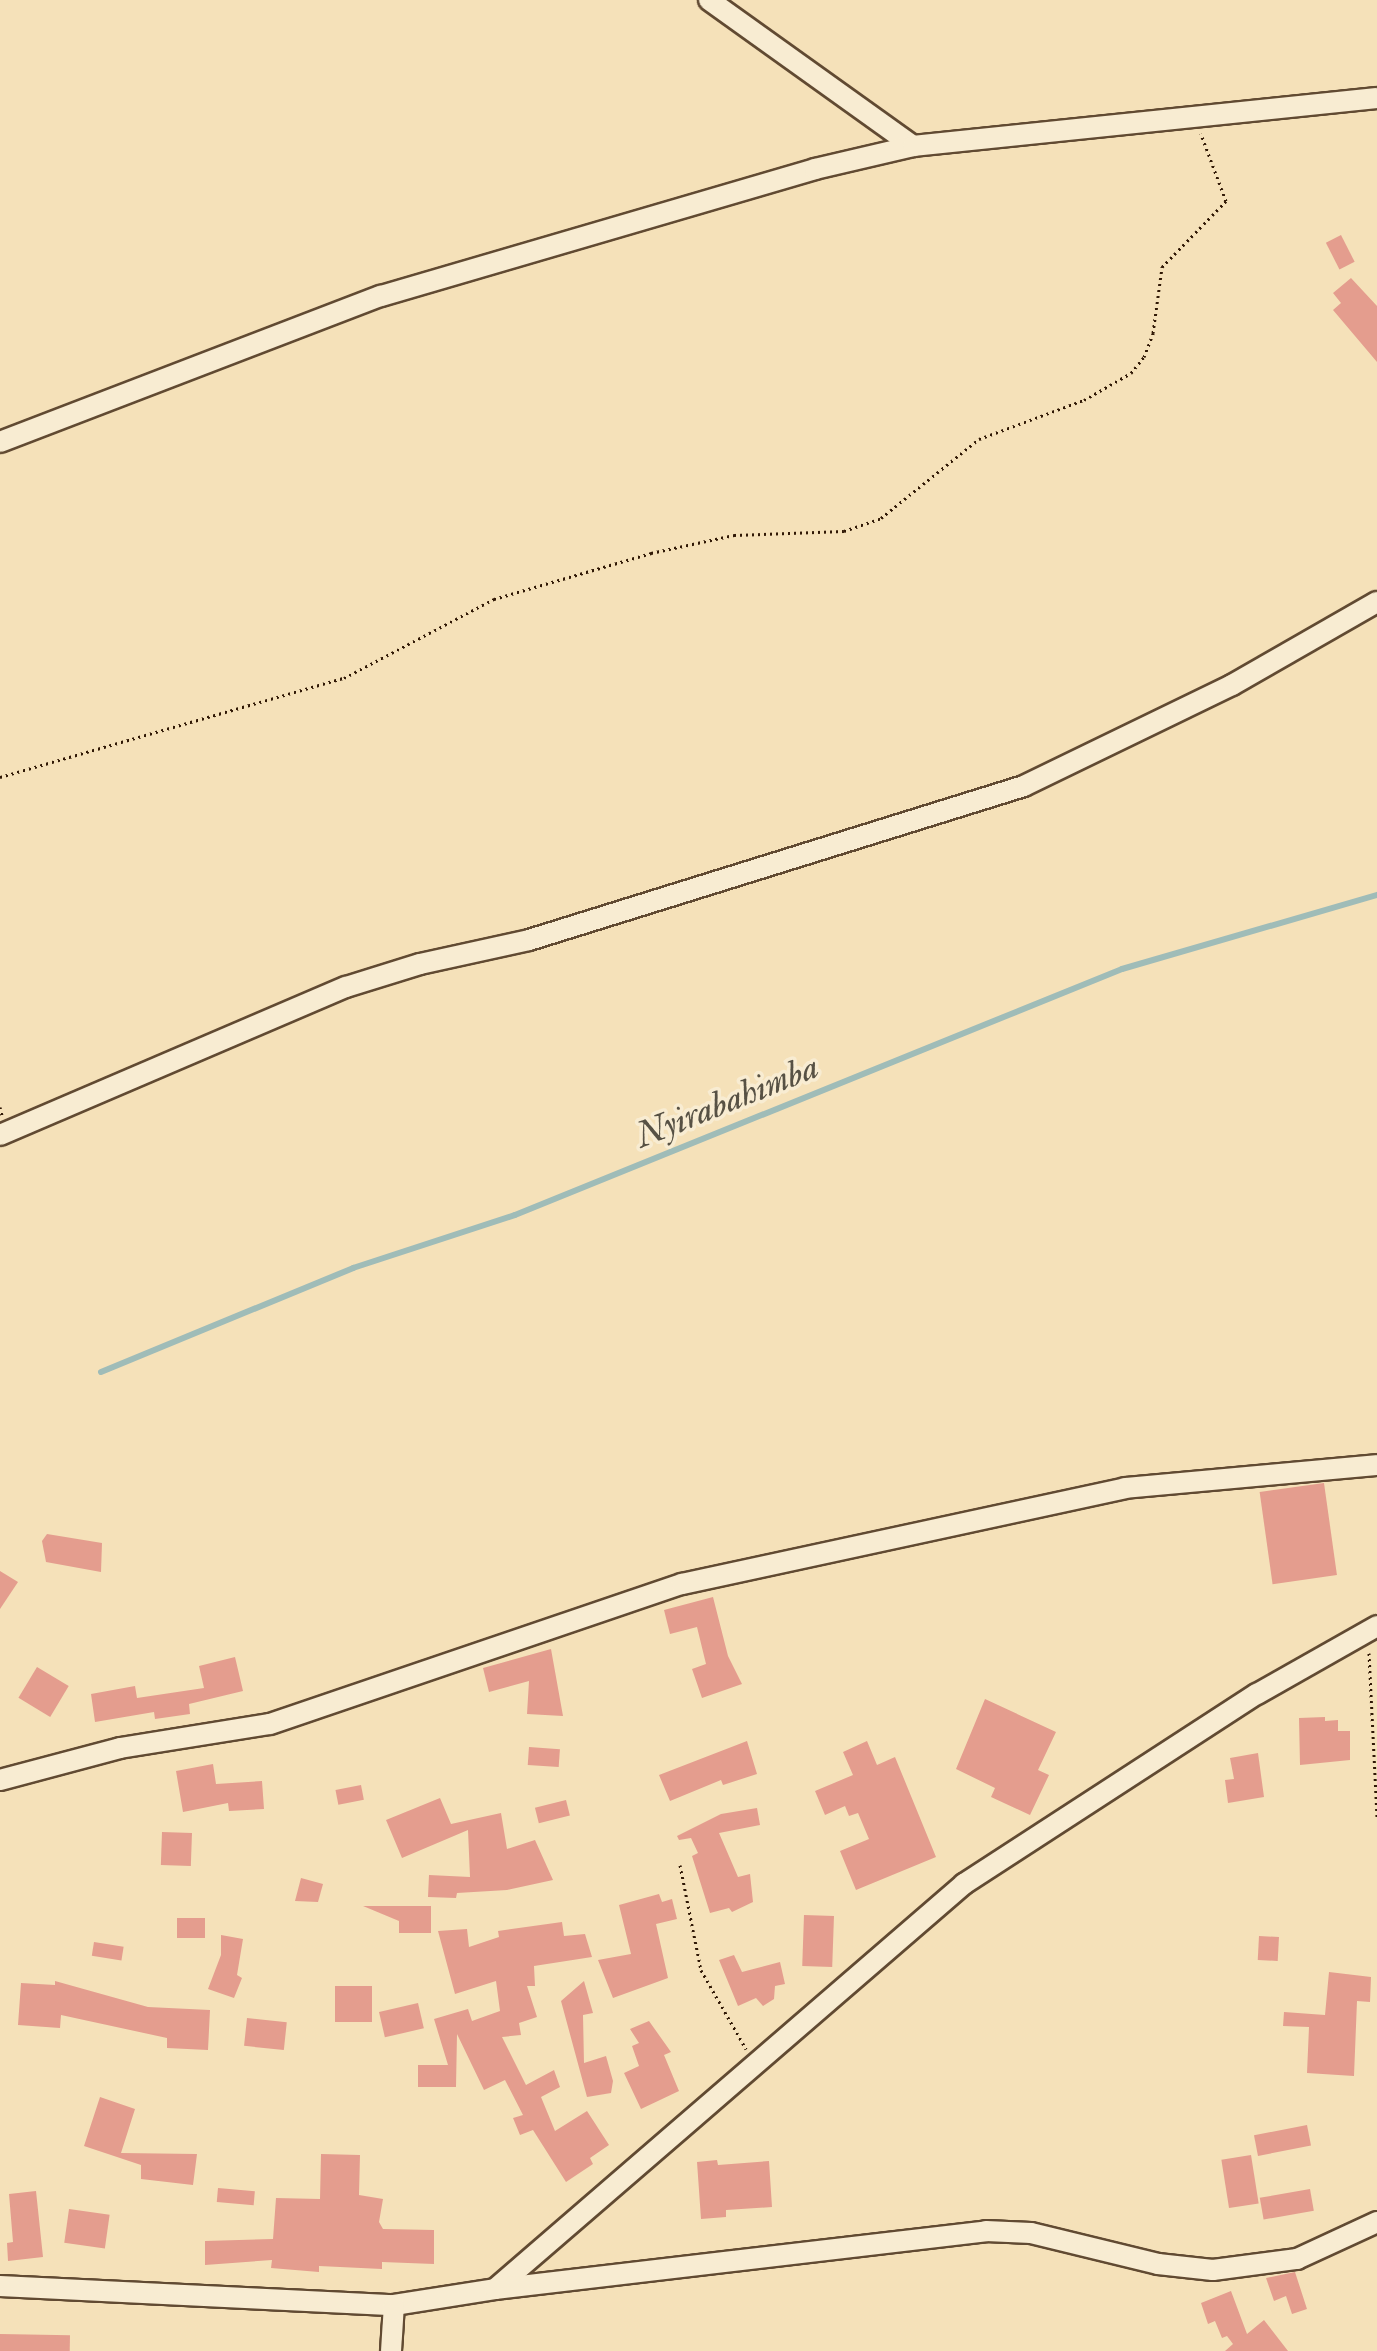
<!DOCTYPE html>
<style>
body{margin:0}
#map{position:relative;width:1377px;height:2351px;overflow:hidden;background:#f5e1b9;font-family:"IM FELL Double Pica",serif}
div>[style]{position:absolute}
.stream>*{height:6px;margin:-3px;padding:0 3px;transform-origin:3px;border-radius:3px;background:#9fbcb8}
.building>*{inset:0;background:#e49d8e;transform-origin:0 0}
.path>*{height:3px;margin-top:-1.5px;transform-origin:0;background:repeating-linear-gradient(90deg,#301805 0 2px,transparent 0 6px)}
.roads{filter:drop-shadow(2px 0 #614a32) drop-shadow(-2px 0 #614a32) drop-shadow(0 2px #614a32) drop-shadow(0 -2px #614a32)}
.street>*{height:20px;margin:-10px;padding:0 10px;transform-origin:10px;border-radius:10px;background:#f8ecd2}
span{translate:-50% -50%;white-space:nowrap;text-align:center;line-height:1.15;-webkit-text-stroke:7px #f8ecd2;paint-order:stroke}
.water-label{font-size:36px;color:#575144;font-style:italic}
</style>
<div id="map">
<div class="stream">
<i style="left:101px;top:1372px;width:273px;rotate:-22.4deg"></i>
<i style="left:353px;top:1268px;width:170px;rotate:-18.1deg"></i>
<i style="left:515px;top:1215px;width:655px;rotate:-22.06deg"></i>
<i style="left:1122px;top:969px;width:266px;rotate:-16.2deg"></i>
</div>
<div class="building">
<i style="left:1341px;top:235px;width:30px;height:17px;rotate:63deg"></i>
<i style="clip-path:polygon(1351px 278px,1377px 306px,1377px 362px,1333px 310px,1341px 303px,1333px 293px)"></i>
<i style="left:1324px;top:1483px;width:93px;height:65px;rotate:82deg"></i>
<i style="clip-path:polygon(47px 1534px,102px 1543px,101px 1572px,46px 1562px,42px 1541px)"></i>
<i style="clip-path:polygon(0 1571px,18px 1582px,0 1609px)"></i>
<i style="clip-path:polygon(713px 1597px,728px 1656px,742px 1684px,702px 1698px,692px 1669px,706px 1664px,697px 1627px,670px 1634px,664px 1610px)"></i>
<i style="clip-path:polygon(551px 1649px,563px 1716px,527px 1714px,529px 1681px,489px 1692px,483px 1668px)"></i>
<i style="clip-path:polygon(235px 1657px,243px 1691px,189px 1704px,190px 1714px,155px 1719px,154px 1712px,95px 1722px,91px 1694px,135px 1686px,137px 1698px,204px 1688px,199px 1666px)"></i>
<i style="left:37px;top:1667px;width:37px;height:36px;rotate:31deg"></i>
<i style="clip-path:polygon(985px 1699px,1056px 1732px,1038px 1770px,1049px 1775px,1030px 1815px,991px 1797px,995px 1788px,956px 1769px)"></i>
<i style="clip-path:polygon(1325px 1717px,1325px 1721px,1338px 1720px,1338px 1731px,1350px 1731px,1350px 1760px,1300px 1765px,1299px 1718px)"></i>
<i style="clip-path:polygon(747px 1741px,757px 1774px,723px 1785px,721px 1780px,670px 1801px,659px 1775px)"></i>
<i style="clip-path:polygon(867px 1741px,877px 1765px,895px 1757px,936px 1857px,856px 1890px,840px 1851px,869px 1839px,858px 1813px,849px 1816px,845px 1806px,825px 1815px,815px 1791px,853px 1775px,843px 1752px)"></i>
<i style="left:529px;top:1747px;width:31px;height:18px;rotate:4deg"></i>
<i style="clip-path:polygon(1258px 1753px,1264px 1797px,1228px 1803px,1225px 1780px,1234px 1779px,1230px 1758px)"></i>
<i style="clip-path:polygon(213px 1764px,216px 1784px,262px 1781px,264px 1809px,229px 1811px,228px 1803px,183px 1812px,176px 1771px)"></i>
<i style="left:361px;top:1785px;width:15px;height:26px;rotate:79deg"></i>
<i style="clip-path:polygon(440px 1798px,451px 1824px,501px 1813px,507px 1849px,535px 1840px,553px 1880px,507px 1890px,457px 1893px,456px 1898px,428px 1897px,429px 1875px,470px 1877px,468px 1830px,402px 1858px,386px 1820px)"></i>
<i style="left:566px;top:1800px;width:16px;height:32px;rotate:76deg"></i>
<i style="clip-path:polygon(757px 1808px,760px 1825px,719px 1833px,738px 1877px,750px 1874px,753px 1902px,732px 1912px,729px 1908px,710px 1913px,692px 1856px,698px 1853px,691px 1838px,679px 1840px,677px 1836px,721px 1814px)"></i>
<i style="left:162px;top:1832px;width:30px;height:33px;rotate:2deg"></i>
<i style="clip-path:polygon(301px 1878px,323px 1884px,318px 1902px,295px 1901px)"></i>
<i style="clip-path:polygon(659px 1894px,662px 1902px,672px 1899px,677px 1919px,656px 1924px,668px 1978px,613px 1998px,598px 1960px,631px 1954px,619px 1905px)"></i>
<i style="clip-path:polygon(363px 1906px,431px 1906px,431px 1933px,399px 1933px,399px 1921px)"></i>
<i style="left:804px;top:1915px;width:30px;height:51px;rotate:2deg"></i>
<i style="left:177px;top:1918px;width:28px;height:20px"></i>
<i style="clip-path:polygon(562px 1922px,564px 1936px,585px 1934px,592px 1957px,534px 1966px,535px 1986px,527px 1986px,537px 2017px,519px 2023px,521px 2035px,502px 2037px,526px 2085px,554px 2070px,560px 2087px,541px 2097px,555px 2131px,587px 2111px,609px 2145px,590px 2158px,593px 2164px,566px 2182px,533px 2130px,520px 2135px,513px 2118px,523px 2115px,505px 2080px,484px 2090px,457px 2034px,456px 2087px,418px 2087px,418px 2065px,448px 2065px,434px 2019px,468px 2009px,472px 2021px,500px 2011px,496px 1981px,455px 1994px,438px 1931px,467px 1929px,469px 1947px,499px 1937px,498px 1931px)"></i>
<i style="clip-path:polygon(221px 1935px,243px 1939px,237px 1975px,242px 1978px,234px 1998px,208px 1989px,221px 1955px)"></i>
<i style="left:1259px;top:1936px;width:20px;height:24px;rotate:3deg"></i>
<i style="left:94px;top:1942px;width:30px;height:14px;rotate:9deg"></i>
<i style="clip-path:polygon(734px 1955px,742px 1972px,780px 1962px,785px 1984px,775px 1986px,774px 1999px,763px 2006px,756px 1998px,738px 2006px,719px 1960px)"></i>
<i style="clip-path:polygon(1329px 1972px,1371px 1977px,1370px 2002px,1357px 2001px,1354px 2076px,1307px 2073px,1309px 2027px,1283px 2026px,1284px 2012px,1325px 2015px)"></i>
<i style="clip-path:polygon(55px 1981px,148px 2007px,210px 2010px,208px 2050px,167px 2048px,167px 2038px,61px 2015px,60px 2028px,18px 2025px,21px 1983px,55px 1985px)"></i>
<i style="clip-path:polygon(584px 1981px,593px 2013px,583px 2015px,584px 2063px,606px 2056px,613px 2081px,611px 2093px,587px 2097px,561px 2001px)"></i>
<i style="left:335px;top:1986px;width:37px;height:36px"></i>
<i style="left:418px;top:2003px;width:26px;height:40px;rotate:77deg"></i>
<i style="left:247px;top:2018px;width:40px;height:28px;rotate:6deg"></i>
<i style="clip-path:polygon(649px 2021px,671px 2052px,664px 2055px,679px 2091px,641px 2109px,624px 2073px,639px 2066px,632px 2046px,639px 2043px,630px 2029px)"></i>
<i style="clip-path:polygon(100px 2097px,135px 2109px,121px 2153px,197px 2154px,193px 2185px,141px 2179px,141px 2165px,84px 2146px)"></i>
<i style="left:1307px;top:2125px;width:21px;height:54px;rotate:79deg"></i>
<i style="clip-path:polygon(321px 2154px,360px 2155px,359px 2195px,383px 2199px,379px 2222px,383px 2229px,434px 2230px,434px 2264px,382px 2262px,382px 2269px,319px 2266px,319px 2272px,271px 2268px,272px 2260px,205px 2265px,205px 2241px,273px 2239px,276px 2198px,320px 2199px)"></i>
<i style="left:1251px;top:2155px;width:49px;height:30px;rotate:81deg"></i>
<i style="clip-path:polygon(717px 2160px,718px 2165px,769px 2161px,772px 2207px,726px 2210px,726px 2217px,701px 2219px,697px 2162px)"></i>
<i style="left:218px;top:2188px;width:37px;height:14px;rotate:5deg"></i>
<i style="left:1310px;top:2189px;width:22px;height:51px;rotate:80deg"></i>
<i style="clip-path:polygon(36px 2191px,43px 2257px,8px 2261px,7px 2243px,13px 2242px,9px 2194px)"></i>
<i style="left:69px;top:2209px;width:41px;height:34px;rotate:8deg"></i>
<i style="clip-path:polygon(1295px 2272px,1307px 2309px,1292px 2314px,1286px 2296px,1274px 2301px,1266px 2278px)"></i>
<i style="clip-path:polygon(1231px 2291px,1247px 2334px,1264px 2320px,1288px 2351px,1225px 2351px,1233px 2344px,1227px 2336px,1222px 2338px,1215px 2321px,1208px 2324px,1201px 2303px)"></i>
<i style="left:0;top:2334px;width:70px;height:17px;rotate:1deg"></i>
</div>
<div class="path">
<i style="left:0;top:777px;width:358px;rotate:-16.1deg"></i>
<i style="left:344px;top:678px;width:170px;rotate:-27.8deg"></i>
<i style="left:494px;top:599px;width:164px;rotate:-16.3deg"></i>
<i style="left:651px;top:553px;width:85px;rotate:-12.2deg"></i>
<i style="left:734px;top:535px;width:110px;rotate:-2.1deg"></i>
<i style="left:844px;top:531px;width:39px;rotate:-19deg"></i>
<i style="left:881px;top:518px;width:126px;rotate:-38.9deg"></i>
<i style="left:979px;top:439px;width:112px;rotate:-20.4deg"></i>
<i style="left:1084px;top:400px;width:54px;rotate:-29.9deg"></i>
<i style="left:1131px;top:373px;width:21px;rotate:-51deg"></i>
<i style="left:1144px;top:357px;width:26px;rotate:-69deg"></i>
<i style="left:1153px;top:333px;width:67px;rotate:-82.2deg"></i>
<i style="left:1162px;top:267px;width:92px;rotate:-45.9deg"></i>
<i style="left:1226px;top:201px;width:72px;rotate:-110.5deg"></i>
<i style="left:0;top:1107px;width:8px;rotate:76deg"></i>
<i style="left:1369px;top:1653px;width:164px;rotate:87.2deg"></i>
<i style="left:680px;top:1865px;width:107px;rotate:78.7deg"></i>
<i style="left:701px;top:1970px;width:91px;rotate:60.3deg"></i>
</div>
<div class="roads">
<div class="street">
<i style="left:709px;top:0;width:251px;rotate:35.6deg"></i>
<i style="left:0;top:442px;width:408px;rotate:-21deg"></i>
<i style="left:381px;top:296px;width:452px;rotate:-16.3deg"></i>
<i style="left:815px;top:169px;width:101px;rotate:-13.2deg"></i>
<i style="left:913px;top:146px;width:466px;rotate:-5.9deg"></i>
<i style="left:0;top:1135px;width:376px;rotate:-23.2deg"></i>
<i style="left:346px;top:987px;width:77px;rotate:-17.3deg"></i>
<i style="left:420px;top:964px;width:112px;rotate:-12.4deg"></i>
<i style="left:529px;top:940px;width:518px;rotate:-17.28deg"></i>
<i style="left:1024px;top:786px;width:231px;rotate:-25.9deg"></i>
<i style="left:1232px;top:685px;width:167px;rotate:-29.8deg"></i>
<i style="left:0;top:1780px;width:124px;rotate:-14.9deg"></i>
<i style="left:120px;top:1748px;width:152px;rotate:-9.1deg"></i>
<i style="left:270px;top:1724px;width:435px;rotate:-18.8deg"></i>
<i style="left:682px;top:1584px;width:453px;rotate:-12.2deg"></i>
<i style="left:1125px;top:1488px;width:253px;rotate:-5.2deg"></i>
<i style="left:0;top:2286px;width:394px;rotate:2.8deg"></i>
<i style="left:394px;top:2305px;width:102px;rotate:-9deg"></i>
<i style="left:495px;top:2289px;width:620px;rotate:-40.81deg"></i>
<i style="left:964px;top:1884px;width:349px;rotate:-33deg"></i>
<i style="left:1257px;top:1694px;width:138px;rotate:-29.5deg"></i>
<i style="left:495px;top:2289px;width:494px;rotate:-6.7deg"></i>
<i style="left:986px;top:2231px;width:45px;rotate:2.5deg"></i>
<i style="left:1031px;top:2233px;width:131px;rotate:13.7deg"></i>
<i style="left:1158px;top:2264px;width:55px;rotate:6.2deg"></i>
<i style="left:1213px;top:2270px;width:85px;rotate:-7.5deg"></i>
<i style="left:1297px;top:2259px;width:88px;rotate:-24.8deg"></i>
<i style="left:391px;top:2351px;width:46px;rotate:-86.3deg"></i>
</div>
</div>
<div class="water-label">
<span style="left:727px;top:1101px;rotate:-22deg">Nyirabahimba</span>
</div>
</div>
